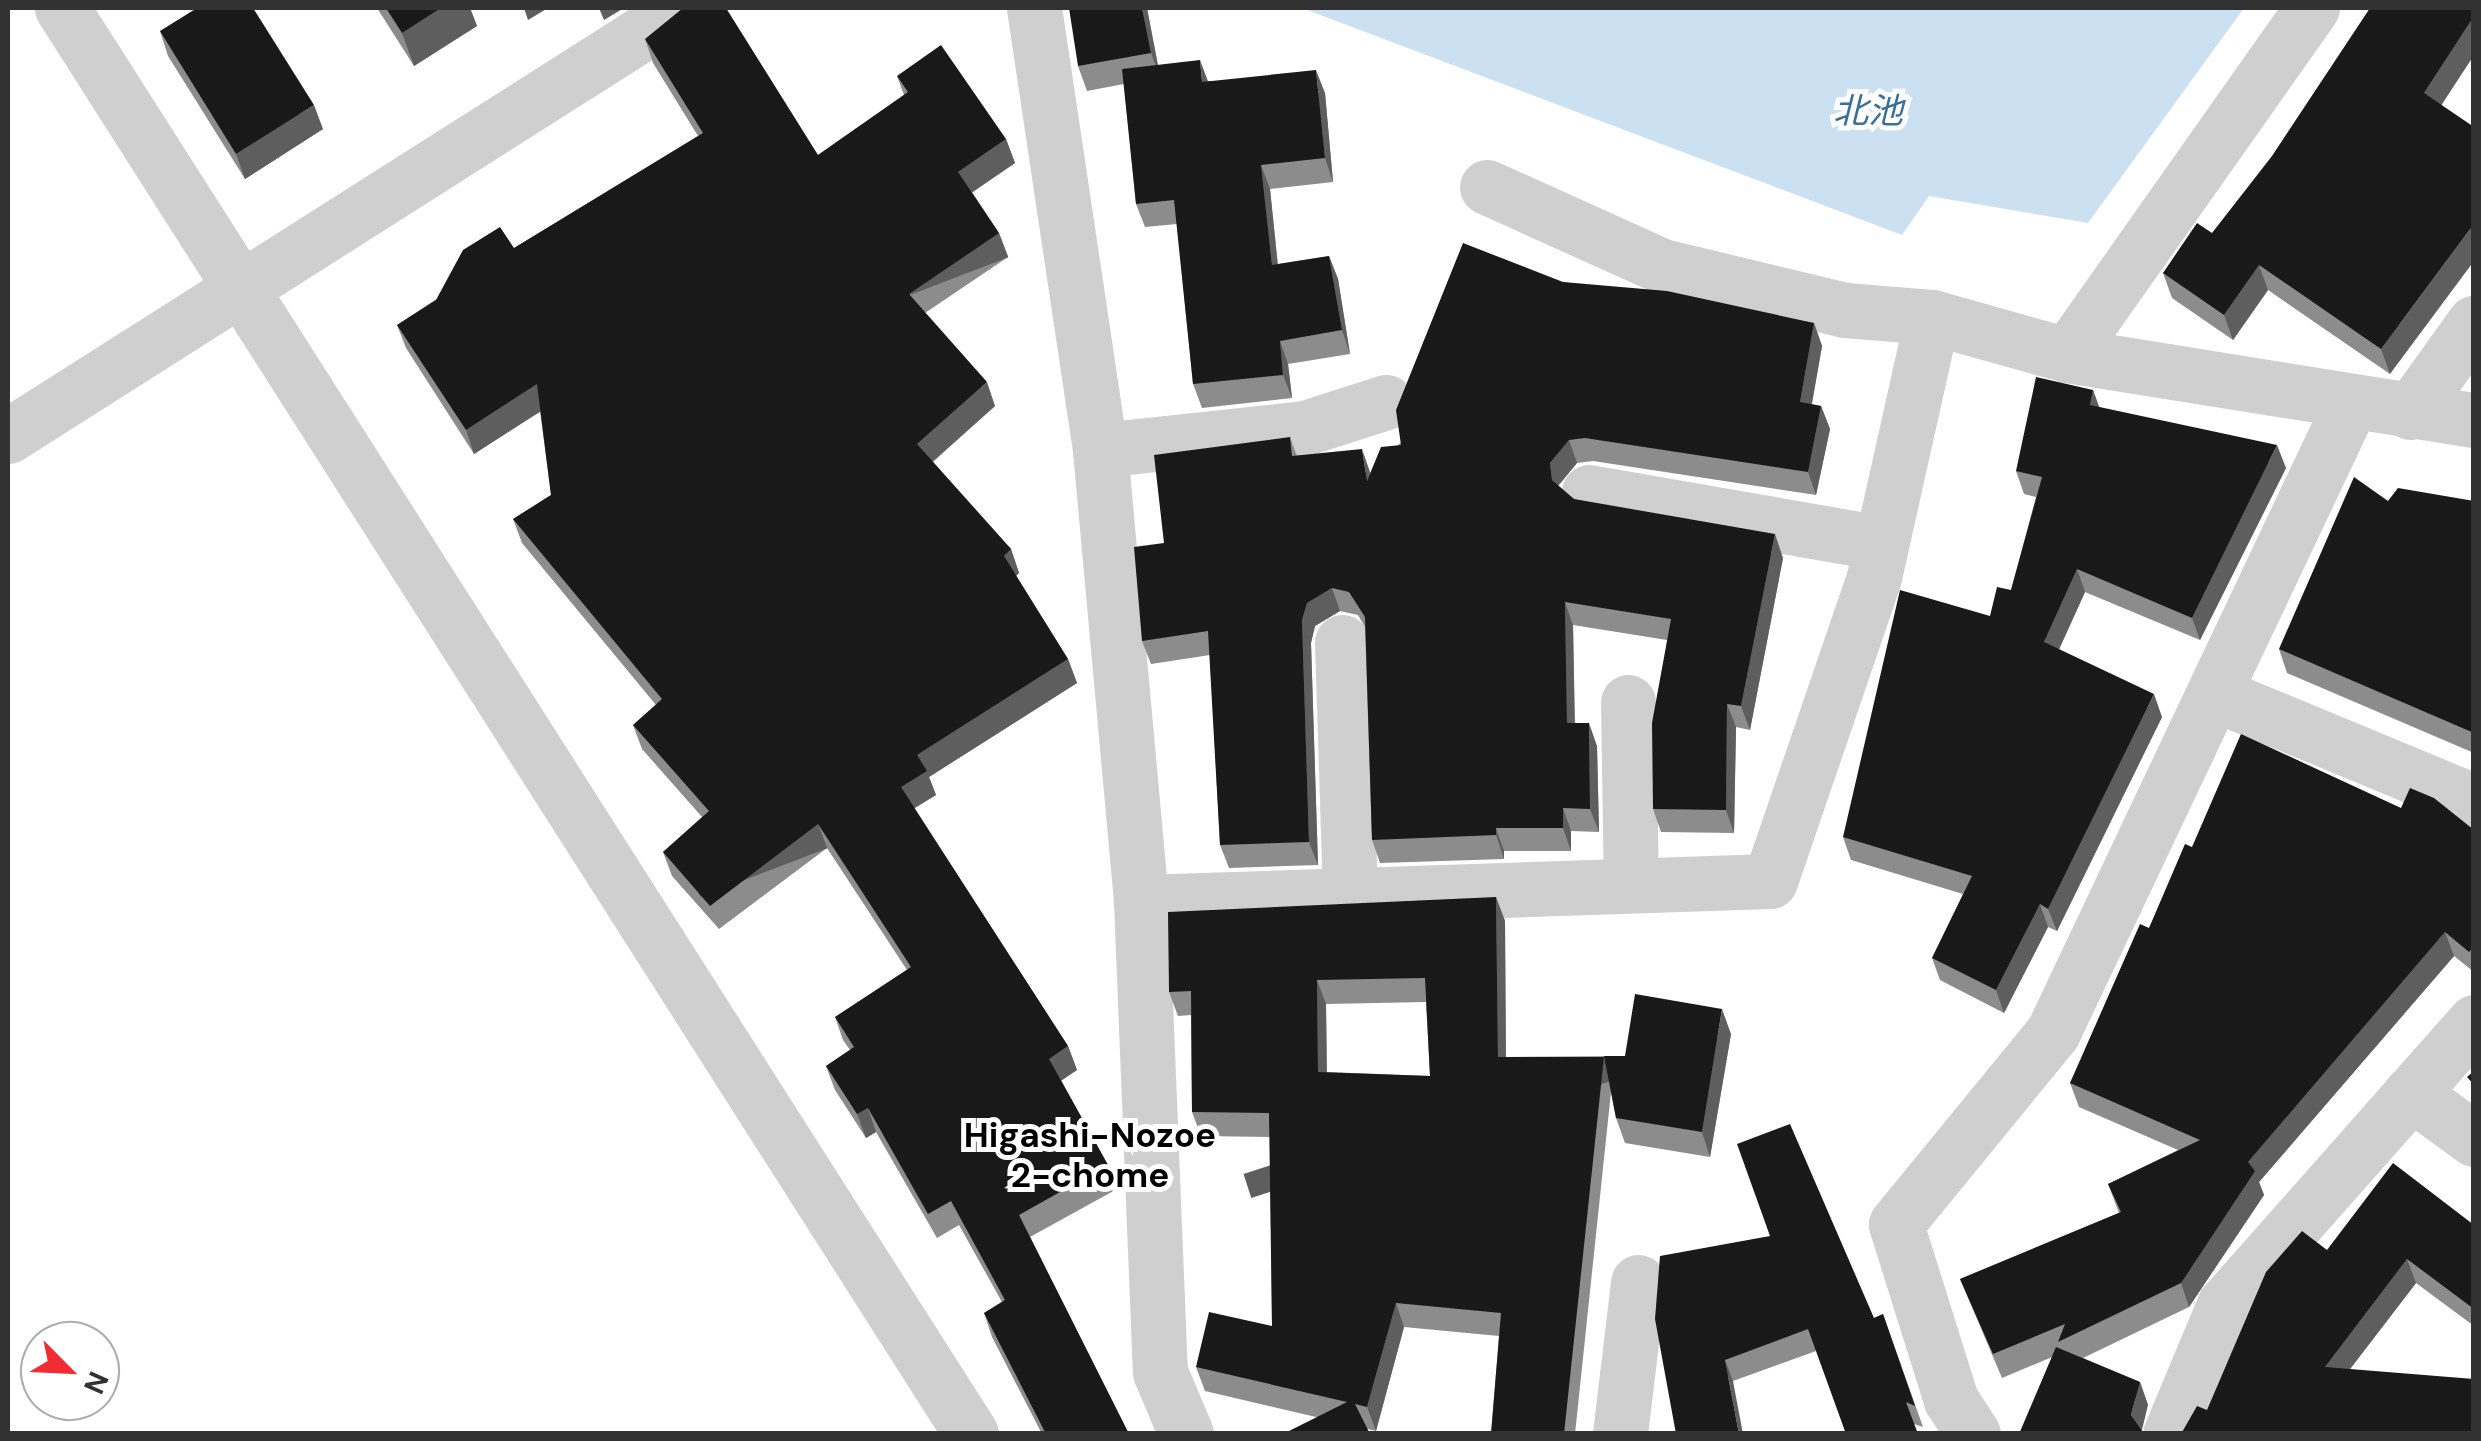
<!DOCTYPE html>
<meta charset="utf-8">
<style>
body{margin:0}
#map{position:relative;width:2481px;height:1441px;overflow:hidden;background:#fff;font-family:"DM Sans","Noto Sans JP",sans-serif}
div>[style]{position:absolute}
.water>*{inset:0;background:#cbe0f0}
.minor>*{height:55px;margin:-27.5px;padding:0 27.5px;transform-origin:27.5px;border-radius:27.5px;background:#cfcfcf}
.tertiary>*{height:55px;margin:-27.5px;padding:0 27.5px;transform-origin:27.5px;border-radius:27.5px;background:#cfcfcf}
.wall>*{inset:0;background:#8c8c8c}
.shaded-wall>*{inset:0;background:#5e5e5e;transform-origin:0 0}
.building>*{inset:0;background:#191919}
span{translate:-50% -50%;white-space:nowrap;text-align:center;line-height:1.15;-webkit-text-stroke:10px #fff;paint-order:stroke}
.water-label{font-size:35px;color:#39719b;font-style:italic}
.neighbourhood-label{font-size:35px;color:#000;font-weight:700}
.frame{position:absolute;inset:0;border:10px solid #323232;pointer-events:none}
.north{position:absolute;left:20px;top:1321px;width:100px;height:100px;box-sizing:border-box;background:#fff;border:2px solid #adadad;border-radius:50%;rotate:114deg;font-size:28px;font-weight:700;line-height:40px;text-align:center;color:#323232}
.north::after{content:'';display:block;margin:auto;width:35px;height:45px;background:#f12c32;clip-path:polygon(50% 0,100% 100%,50% 72%,0 100%)}
</style>
<div id="map">
<div class="water">
<i style="clip-path:polygon(1302px 8px,2244px 8px,2088px 223px,1929px 196px,1902px 235px)"></i>
</div>
<div class="minor">
<i style="left:1034px;top:8px;width:447px;rotate:81.5deg"></i>
<i style="left:1100px;top:450px;width:454px;rotate:84.8deg"></i>
<i style="left:1141px;top:902px;width:470px;rotate:87.7deg"></i>
<i style="left:1160px;top:1372px;width:67px;rotate:67.2deg"></i>
<i style="left:1487px;top:187px;width:192px;rotate:24.3deg"></i>
<i style="left:1662px;top:266px;width:188px;rotate:13.5deg"></i>
<i style="left:1845px;top:310px;width:87px;rotate:4.6deg"></i>
<i style="left:2067px;top:355px;width:425px;rotate:-54.8deg"></i>
<i style="left:2410px;top:412px;width:110px;rotate:-54.3deg"></i>
<i style="left:8px;top:436px;width:798px;rotate:-32.42deg"></i>
<i style="left:1100px;top:450px;width:206px;rotate:-6.1deg"></i>
<i style="left:1305px;top:428px;width:85px;rotate:-17.8deg"></i>
<i style="left:1589px;top:492px;width:296px;rotate:9.9deg"></i>
<i style="left:1342px;top:642px;width:252px;rotate:88.2deg"></i>
<i style="left:2220px;top:696px;width:275px;rotate:22.5deg"></i>
<i style="left:1628px;top:702px;width:181px;rotate:89.1deg"></i>
<i style="left:1141px;top:902px;width:629px;rotate:-1.91deg"></i>
<i style="left:1770px;top:881px;width:321px;rotate:-71.1deg"></i>
<i style="left:1874px;top:577px;width:266px;rotate:-77.4deg"></i>
<i style="left:1932px;top:317px;width:140px;rotate:15.7deg"></i>
<i style="left:2067px;top:355px;width:412px;rotate:9.1deg"></i>
<i style="left:2411px;top:1093px;width:78px;rotate:36.1deg"></i>
<i style="left:1620px;top:1434px;width:153px;rotate:-83.2deg"></i>
<i style="left:1973px;top:1434px;width:40px;rotate:-122.9deg"></i>
<i style="left:1951px;top:1400px;width:184px;rotate:-107.4deg"></i>
<i style="left:1896px;top:1224px;width:248px;rotate:-50.7deg"></i>
<i style="left:2053px;top:1032px;width:694px;rotate:-64.65deg"></i>
<i style="left:2170px;top:1434px;width:140px;rotate:-67.3deg"></i>
<i style="left:2224px;top:1305px;width:378px;rotate:-48.5deg"></i>
</div>
<div class="tertiary">
<i style="left:62px;top:8px;width:1691px;rotate:57.48deg"></i>
</div>
<div class="wall">
<i style="clip-path:polygon(377px 8px,470px 8px,477px 26px,414px 66px)"></i>
<i style="clip-path:polygon(1147px 8px,1158px 65px,1208px 81px,1325px 93px,1333px 182px,1270px 189px,1278px 264px,1329px 256px,1338px 279px,1350px 354px,1288px 364px,1292px 398px,1202px 408px,1193px 384px,1177px 224px,1145px 227px,1136px 204px,1124px 84px,1087px 91px,1078px 66px)"></i>
<i style="clip-path:polygon(2474px 8px,2474px 55px,2441px 105px,2390px 374px,2268px 290px,2233px 340px,2172px 298px,2163px 273px,2212px 233px)"></i>
<i style="clip-path:polygon(160px 31px,323px 129px,245px 179px,168px 56px)"></i>
<i style="clip-path:polygon(645px 39px,818px 155px,904px 95px,897px 76px,1006px 139px,1015px 163px,972px 192px,999px 233px,1008px 257px,925px 313px,995px 406px,933px 462px,1011px 549px,1019px 573px,1016px 576px,1068px 659px,1077px 683px,929px 777px,936px 795px,914px 808px,1068px 1046px,1077px 1070px,1061px 1080px,1108px 1165px,1117px 1189px,1030px 1237px,1129px 1434px,1042px 1434px,992px 1337px,984px 1313px,1002px 1302px,959px 1225px,937px 1238px,876px 1132px,866px 1138px,835px 1090px,826px 1066px,850px 1050px,843px 1040px,835px 1017px,907px 970px,827px 848px,719px 929px,672px 876px,663px 852px,702px 817px,642px 749px,633px 725px,656px 705px,522px 543px,513px 519px,551px 495px,540px 411px,474px 454px,406px 348px,397px 325px,514px 248px,698px 136px,653px 63px)"></i>
<i style="clip-path:polygon(1563px 282px,1814px 323px,1822px 346px,1812px 404px,1821px 406px,1830px 429px,1816px 495px,1593px 461px,1577px 463px,1558px 486px,1574px 499px,1783px 558px,1750px 730px,1736px 727px,1734px 833px,1661px 832px,1653px 809px,1667px 640px,1573px 625px,1575px 723px,1597px 746px,1599px 832px,1571px 831px,1571px 851px,1504px 851px,1504px 859px,1380px 863px,1372px 840px,1365px 627px,1358px 615px,1340px 611px,1315px 626px,1311px 643px,1318px 865px,1229px 868px,1220px 845px,1210px 655px,1151px 664px,1142px 641px,1290px 437px,1297px 456px,1370px 473px)"></i>
<i style="clip-path:polygon(2093px 390px,2099px 407px,2286px 468px,2200px 640px,2085px 592px,2059px 649px,2162px 717px,2057px 931px,2048px 927px,2004px 1013px,1940px 980px,1932px 958px,1963px 894px,1851px 860px,1843px 837px,1990px 616px,2011px 590px,2036px 497px,2024px 494px,2016px 471px)"></i>
<i style="clip-path:polygon(2474px 501px,2474px 753px,2287px 673px,2279px 649px)"></i>
<i style="clip-path:polygon(2401px 808px,2474px 830px,2474px 972px,2454px 956px,2259px 1182px,2264px 1195px,2189px 1307px,2083px 1358px,2140px 1382px,2148px 1405px,2052px 1357px,2002px 1378px,1960px 1279px,2119px 1213px,2108px 1184px,2178px 1150px,2079px 1107px,2070px 1083px,2149px 928px,2192px 847px)"></i>
<i style="clip-path:polygon(evenodd,1496px 897px,1505px 921px,1506px 1057px,1625px 1056px,1731px 1034px,1710px 1157px,1625px 1143px,1616px 1118px,1611px 1092px,1575px 1434px,1491px 1434px,1499px 1336px,1404px 1327px,1376px 1431px,1205px 1391px,1196px 1367px,1272px 1326px,1270px 1137px,1201px 1136px,1192px 1112px,1191px 1015px,1178px 1016px,1169px 992px,1496px 897px,1426px 1002px,1430px 1076px,1327px 1072px,1326px 1004px,1426px 1002px)"></i>
<i style="clip-path:polygon(2474px 1225px,2474px 1326px,2416px 1283px,2350px 1369px,2207px 1410px,2327px 1250px)"></i>
<i style="clip-path:polygon(1883px 1314px,1923px 1427px,1914px 1424px,1816px 1351px,1733px 1381px,1655px 1319px,1874px 1318px)"></i>
</div>
<div class="shaded-wall">
<i style="clip-path:polygon(441px 8px,470px 8px,477px 26px,414px 66px,402px 33px)"></i>
<i style="clip-path:polygon(524px 8px,548px 8px,528px 20px)"></i>
<i style="clip-path:polygon(599px 8px,624px 8px,604px 20px)"></i>
<i style="clip-path:polygon(1142px 8px,1147px 8px,1160px 77px,1151px 53px)"></i>
<i style="clip-path:polygon(2474px 16px,2474px 55px,2433px 118px,2424px 93px)"></i>
<i style="clip-path:polygon(1200px 60px,1209px 84px,1202px 82px)"></i>
<i style="clip-path:polygon(1316px 70px,1325px 93px,1333px 182px,1325px 158px)"></i>
<i style="clip-path:polygon(314px 105px,323px 129px,245px 179px,236px 154px)"></i>
<i style="clip-path:polygon(1006px 139px,1015px 163px,967px 196px,958px 172px)"></i>
<i style="clip-path:polygon(1261px 165px,1270px 189px,1280px 289px,1272px 265px)"></i>
<i style="clip-path:polygon(2474px 224px,2474px 261px,2390px 374px,2381px 349px)"></i>
<i style="left:999px;top:233px;width:26px;height:109px;rotate:69deg"></i>
<i style="clip-path:polygon(1329px 256px,1338px 279px,1350px 354px,1342px 330px)"></i>
<i style="clip-path:polygon(2259px 265px,2268px 290px,2233px 340px,2224px 315px)"></i>
<i style="clip-path:polygon(1814px 323px,1822px 346px,1808px 425px,1800px 402px)"></i>
<i style="clip-path:polygon(1280px 341px,1288px 364px,1292px 398px,1283px 375px)"></i>
<i style="clip-path:polygon(987px 382px,995px 406px,925px 468px,917px 444px)"></i>
<i style="clip-path:polygon(537px 384px,546px 408px,474px 454px,466px 430px)"></i>
<i style="clip-path:polygon(2093px 390px,2101px 412px,2090px 405px)"></i>
<i style="clip-path:polygon(1821px 406px,1830px 429px,1816px 495px,1808px 472px)"></i>
<i style="clip-path:polygon(1569px 440px,1577px 463px,1558px 486px,1552px 480px,1550px 463px)"></i>
<i style="clip-path:polygon(2277px 445px,2286px 468px,2200px 640px,2192px 618px)"></i>
<i style="clip-path:polygon(1362px 449px,1370px 472px,1367px 481px)"></i>
<i style="clip-path:polygon(1775px 534px,1783px 558px,1750px 730px,1741px 706px)"></i>
<i style="clip-path:polygon(1011px 549px,1019px 573px,1012px 580px,1004px 556px)"></i>
<i style="clip-path:polygon(2077px 569px,2085px 592px,2052px 665px,2044px 642px)"></i>
<i style="clip-path:polygon(1332px 588px,1340px 611px,1315px 626px,1311px 643px,1318px 865px,1309px 842px,1302px 620px,1307px 603px)"></i>
<i style="clip-path:polygon(1565px 602px,1573px 625px,1575px 746px,1567px 723px)"></i>
<i style="clip-path:polygon(1068px 659px,1077px 683px,929px 777px,936px 795px,910px 811px,901px 787px,917px 755px)"></i>
<i style="clip-path:polygon(2154px 694px,2162px 717px,2057px 931px,2048px 909px)"></i>
<i style="clip-path:polygon(1727px 704px,1736px 727px,1734px 833px,1726px 810px)"></i>
<i style="clip-path:polygon(1589px 723px,1597px 746px,1599px 832px,1590px 809px)"></i>
<i style="clip-path:polygon(1563px 808px,1571px 831px,1571px 851px,1563px 828px)"></i>
<i style="left:818px;top:824px;width:26px;height:136px;rotate:69deg"></i>
<i style="clip-path:polygon(1496px 828px,1504px 851px,1504px 859px,1496px 835px)"></i>
<i style="clip-path:polygon(1496px 897px,1505px 921px,1506px 1081px,1498px 1057px)"></i>
<i style="clip-path:polygon(2040px 904px,2048px 927px,2004px 1013px,1996px 990px)"></i>
<i style="clip-path:polygon(2445px 932px,2454px 956px,2259px 1182px,2264px 1195px,2189px 1307px,2181px 1283px,2248px 1162px)"></i>
<i style="clip-path:polygon(1317px 980px,1326px 1004px,1327px 1096px,1318px 1072px)"></i>
<i style="clip-path:polygon(1722px 1009px,1731px 1034px,1710px 1157px,1702px 1132px)"></i>
<i style="clip-path:polygon(1068px 1046px,1077px 1070px,1058px 1083px,1049px 1059px)"></i>
<i style="left:1604px;top:1057px;width:25px;height:379px;rotate:72deg"></i>
<i style="clip-path:polygon(868px 1108px,876px 1132px,866px 1138px,857px 1114px)"></i>
<i style="clip-path:polygon(2407px 1259px,2416px 1283px,2334px 1390px,2325px 1367px)"></i>
<i style="clip-path:polygon(1396px 1303px,1404px 1327px,1376px 1431px,1367px 1407px)"></i>
<i style="clip-path:polygon(1725px 1360px,1733px 1381px,1743px 1434px,1739px 1434px)"></i>
<i style="clip-path:polygon(2140px 1382px,2148px 1405px,2141px 1434px,2131px 1415px)"></i>
</div>
<div class="building">
<i style="clip-path:polygon(197px 8px,253px 8px,314px 105px,236px 154px,160px 31px)"></i>
<i style="clip-path:polygon(386px 8px,441px 8px,402px 33px)"></i>
<i style="clip-path:polygon(683px 8px,726px 8px,818px 155px,908px 92px,897px 76px,941px 45px,1006px 139px,958px 172px,999px 233px,909px 294px,987px 382px,917px 444px,1011px 549px,1004px 556px,1068px 659px,917px 755px,927px 771px,901px 787px,1068px 1046px,1049px 1059px,1108px 1165px,1019px 1215px,1129px 1434px,1046px 1434px,984px 1313px,1005px 1300px,951px 1201px,928px 1214px,868px 1108px,857px 1114px,826px 1066px,854px 1047px,835px 1017px,911px 967px,818px 824px,710px 906px,663px 852px,709px 811px,633px 725px,662px 699px,513px 519px,551px 495px,537px 384px,466px 430px,397px 325px,436px 300px,463px 250px,500px 227px,514px 248px,703px 133px,645px 39px)"></i>
<i style="clip-path:polygon(1069px 8px,1142px 8px,1151px 53px,1078px 66px)"></i>
<i style="clip-path:polygon(2370px 8px,2474px 8px,2474px 16px,2424px 93px,2474px 127px,2474px 224px,2381px 349px,2259px 265px,2224px 315px,2163px 273px,2197px 223px,2212px 233px,2272px 156px)"></i>
<i style="clip-path:polygon(1200px 60px,1202px 82px,1316px 70px,1325px 158px,1261px 165px,1272px 265px,1329px 256px,1342px 330px,1280px 341px,1283px 375px,1193px 384px,1174px 200px,1136px 204px,1122px 69px)"></i>
<i style="clip-path:polygon(1463px 243px,1563px 282px,1667px 291px,1814px 323px,1800px 402px,1821px 406px,1808px 472px,1585px 438px,1569px 440px,1550px 463px,1552px 480px,1574px 499px,1775px 534px,1741px 706px,1727px 704px,1726px 810px,1653px 809px,1652px 723px,1671px 619px,1565px 602px,1567px 723px,1589px 723px,1590px 809px,1563px 808px,1563px 828px,1496px 828px,1496px 835px,1372px 840px,1365px 617px,1349px 592px,1332px 588px,1307px 603px,1302px 620px,1309px 842px,1220px 845px,1208px 631px,1142px 641px,1134px 547px,1164px 543px,1154px 455px,1290px 437px,1292px 456px,1362px 449px,1367px 481px,1381px 447px,1401px 445px,1396px 410px)"></i>
<i style="clip-path:polygon(2036px 377px,2093px 390px,2090px 405px,2277px 445px,2192px 618px,2077px 569px,2044px 642px,2154px 694px,2048px 909px,2040px 904px,1996px 990px,1932px 958px,1972px 876px,1843px 837px,1900px 590px,1990px 616px,1997px 587px,2011px 590px,2042px 477px,2016px 471px)"></i>
<i style="clip-path:polygon(2354px 477px,2388px 501px,2398px 488px,2474px 501px,2474px 733px,2279px 649px)"></i>
<i style="clip-path:polygon(2241px 734px,2401px 808px,2410px 788px,2434px 798px,2474px 830px,2474px 946px,2469px 952px,2445px 932px,2248px 1162px,2255px 1171px,2181px 1283px,2058px 1342px,2065px 1324px,1993px 1354px,1960px 1279px,2121px 1212px,2108px 1184px,2200px 1140px,2070px 1083px,2140px 924px,2149px 928px,2185px 844px,2192px 847px)"></i>
<i style="clip-path:polygon(evenodd,1496px 897px,1498px 1057px,1604px 1057px,1564px 1434px,1491px 1434px,1501px 1313px,1396px 1303px,1367px 1407px,1355px 1404px,1370px 1434px,1283px 1434px,1347px 1402px,1196px 1367px,1209px 1312px,1272px 1326px,1269px 1113px,1192px 1112px,1191px 991px,1169px 992px,1168px 912px,1496px 897px,1425px 978px,1430px 1076px,1318px 1072px,1317px 980px,1425px 978px)"></i>
<i style="clip-path:polygon(1635px 994px,1722px 1009px,1702px 1132px,1616px 1118px,1604px 1056px,1625px 1056px)"></i>
<i style="clip-path:polygon(2474px 1071px,2474px 1085px,2467px 1077px)"></i>
<i style="clip-path:polygon(1790px 1124px,1874px 1318px,1883px 1314px,1915px 1406px,1906px 1402px,1918px 1434px,1846px 1434px,1808px 1329px,1725px 1360px,1739px 1434px,1676px 1434px,1655px 1319px,1660px 1256px,1770px 1236px,1737px 1144px)"></i>
<i style="clip-path:polygon(2393px 1163px,2474px 1225px,2474px 1309px,2407px 1259px,2325px 1367px,2474px 1379px,2474px 1434px,2181px 1434px,2197px 1406px,2207px 1410px,2266px 1272px,2302px 1231px,2327px 1250px)"></i>
<i style="clip-path:polygon(2056px 1347px,2140px 1382px,2131px 1415px,2144px 1434px,2019px 1434px)"></i>
</div>
<div class="water-label">
<span style="left:1868px;top:111px">北池</span>
</div>
<div class="neighbourhood-label">
<span style="left:1090px;top:1155px">Higashi-Nozoe<br>2-chome</span>
</div>
<div class="frame"></div>
<div class="north">N</div>
</div>
